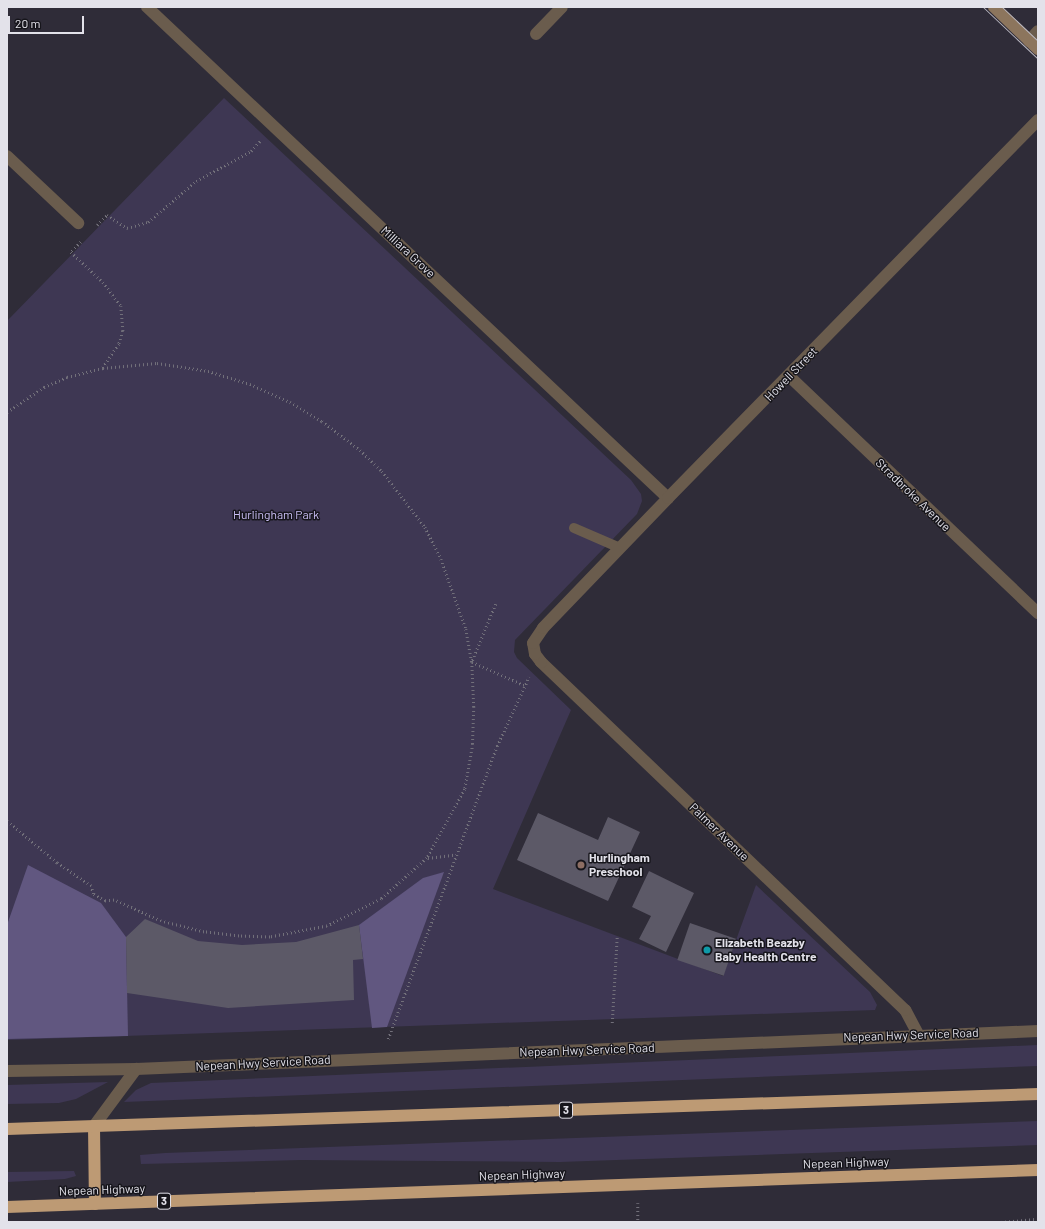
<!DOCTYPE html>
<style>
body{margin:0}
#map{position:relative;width:1045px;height:1229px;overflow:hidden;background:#2f2c38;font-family:Barlow,sans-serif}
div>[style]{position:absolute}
.green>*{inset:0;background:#3e3753}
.forest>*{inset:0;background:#615780}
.building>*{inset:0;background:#5c5967;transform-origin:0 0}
.path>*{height:2.5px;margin-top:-1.25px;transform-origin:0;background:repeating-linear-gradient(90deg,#72707a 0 1px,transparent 0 4px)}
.lane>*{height:10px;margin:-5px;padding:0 5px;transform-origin:5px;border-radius:5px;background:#6a5c4d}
.street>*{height:12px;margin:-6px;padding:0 6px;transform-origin:6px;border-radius:6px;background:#6a5c4d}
.secondary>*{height:12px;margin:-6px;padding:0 6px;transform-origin:6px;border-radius:6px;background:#8c755d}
.highway>*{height:12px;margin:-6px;padding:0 6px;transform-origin:6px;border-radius:6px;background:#bd9a74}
.tram>*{height:1px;margin:-0.5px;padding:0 0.5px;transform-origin:0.5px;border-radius:0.5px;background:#b9b7c0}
.dots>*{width:11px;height:11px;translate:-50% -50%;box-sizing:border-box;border:2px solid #16151b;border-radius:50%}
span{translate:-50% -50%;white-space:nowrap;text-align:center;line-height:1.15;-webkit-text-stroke:3px #16151b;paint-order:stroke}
.shield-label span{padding:1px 3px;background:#16151b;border:1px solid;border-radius:3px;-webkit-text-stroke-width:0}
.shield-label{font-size:11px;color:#e3e2ea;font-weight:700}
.street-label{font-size:12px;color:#e3e2ea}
.park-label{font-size:12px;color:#ccc0f7}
.poi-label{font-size:12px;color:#e3e2ea;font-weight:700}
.left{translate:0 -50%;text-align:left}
.frame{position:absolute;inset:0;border:8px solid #e3e2ea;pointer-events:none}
.scale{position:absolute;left:8px;top:16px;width:76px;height:18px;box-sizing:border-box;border:2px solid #e3e2ea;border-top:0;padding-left:5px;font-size:12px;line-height:14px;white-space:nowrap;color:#e3e2ea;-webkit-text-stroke:3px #16151b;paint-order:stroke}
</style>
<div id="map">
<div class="green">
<i style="clip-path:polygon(224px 98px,631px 480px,641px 494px,642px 501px,637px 514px,515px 640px,514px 652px,517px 658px,571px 710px,493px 889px,723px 976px,756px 885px,870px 992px,877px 1005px,875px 1010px,7px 1040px,7px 321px)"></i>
<i style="clip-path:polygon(1038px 1045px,1038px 1066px,124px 1102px,136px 1090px,151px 1083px)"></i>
<i style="clip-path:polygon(108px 1082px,76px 1099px,59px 1103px,7px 1104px,7px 1085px)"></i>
<i style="clip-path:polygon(1038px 1121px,1038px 1145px,560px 1162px,301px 1160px,141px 1164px,140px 1155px,165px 1153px)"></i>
<i style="clip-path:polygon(74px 1171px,76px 1176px,65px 1179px,7px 1182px,7px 1172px)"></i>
</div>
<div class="forest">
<i style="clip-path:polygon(28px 865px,101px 903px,126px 937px,128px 1036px,7px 1039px,7px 925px)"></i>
<i style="clip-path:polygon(444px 872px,387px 1027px,372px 1028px,359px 925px,423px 878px)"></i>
</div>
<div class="building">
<i style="clip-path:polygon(538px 813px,598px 840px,608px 817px,640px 832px,608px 901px,517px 860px)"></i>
<i style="clip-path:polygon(649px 871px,694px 893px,666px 952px,639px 939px,651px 916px,632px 907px)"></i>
<i style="clip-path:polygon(145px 919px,198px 941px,242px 945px,296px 942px,359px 925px,363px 959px,353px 960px,354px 1000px,228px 1008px,127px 993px,126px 937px)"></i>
<i style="left:690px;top:923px;width:49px;height:39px;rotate:19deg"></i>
</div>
<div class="path">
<i style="left:97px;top:225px;width:14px;rotate:-45deg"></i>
<i style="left:107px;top:215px;width:24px;rotate:33deg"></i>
<i style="left:127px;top:228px;width:22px;rotate:-16deg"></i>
<i style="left:148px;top:222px;width:63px;rotate:-40.5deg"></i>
<i style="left:196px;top:181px;width:63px;rotate:-28.6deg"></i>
<i style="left:251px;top:151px;width:15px;rotate:-48deg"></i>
<i style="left:81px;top:242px;width:14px;rotate:135deg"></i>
<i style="left:71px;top:252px;width:44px;rotate:43.2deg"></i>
<i style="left:103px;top:282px;width:30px;rotate:53deg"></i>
<i style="left:121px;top:306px;width:25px;rotate:85deg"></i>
<i style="left:123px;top:331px;width:14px;rotate:107deg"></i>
<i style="left:119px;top:344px;width:29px;rotate:124deg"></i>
<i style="left:7px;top:412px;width:45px;rotate:-34deg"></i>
<i style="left:44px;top:387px;width:25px;rotate:-23deg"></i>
<i style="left:67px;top:377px;width:37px;rotate:-14deg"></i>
<i style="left:103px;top:368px;width:54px;rotate:-5.3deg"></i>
<i style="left:157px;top:363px;width:52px;rotate:8.9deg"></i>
<i style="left:208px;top:371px;width:44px;rotate:17.2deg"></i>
<i style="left:250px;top:384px;width:44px;rotate:24.2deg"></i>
<i style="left:290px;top:402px;width:37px;rotate:31deg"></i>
<i style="left:322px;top:421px;width:48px;rotate:37.3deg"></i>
<i style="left:360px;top:450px;width:30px;rotate:44deg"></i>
<i style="left:382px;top:471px;width:71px;rotate:52.5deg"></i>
<i style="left:425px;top:527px;width:36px;rotate:63deg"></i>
<i style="left:441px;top:559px;width:74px;rotate:70.3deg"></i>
<i style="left:466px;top:629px;width:34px;rotate:80deg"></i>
<i style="left:472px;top:662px;width:45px;rotate:87.5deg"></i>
<i style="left:474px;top:707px;width:37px;rotate:92deg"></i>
<i style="left:473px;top:744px;width:46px;rotate:100.1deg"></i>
<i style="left:465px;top:789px;width:79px;rotate:118.8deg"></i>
<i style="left:427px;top:858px;width:62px;rotate:138.3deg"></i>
<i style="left:381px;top:899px;width:60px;rotate:153.4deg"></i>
<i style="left:327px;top:926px;width:58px;rotate:169.1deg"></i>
<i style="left:270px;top:937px;width:31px;rotate:-178deg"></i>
<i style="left:239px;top:936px;width:35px;rotate:-173deg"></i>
<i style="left:204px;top:932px;width:44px;rotate:-165.7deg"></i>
<i style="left:161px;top:921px;width:51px;rotate:-155.9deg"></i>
<i style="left:114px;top:900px;width:9px;rotate:174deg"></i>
<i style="left:105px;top:901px;width:14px;rotate:-150deg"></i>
<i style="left:93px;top:894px;width:8px;rotate:-104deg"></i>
<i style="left:91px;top:886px;width:41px;rotate:-145.9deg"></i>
<i style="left:57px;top:863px;width:65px;rotate:-140deg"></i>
<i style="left:496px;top:604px;width:63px;rotate:112.5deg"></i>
<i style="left:472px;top:662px;width:57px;rotate:23.9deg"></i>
<i style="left:428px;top:858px;width:26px;rotate:-7deg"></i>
<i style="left:612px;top:1023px;width:87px;rotate:-86.7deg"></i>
<i style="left:388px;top:1039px;width:313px;rotate:-69.6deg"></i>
<i style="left:497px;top:746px;width:76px;rotate:-65.1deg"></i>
<i style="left:638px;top:1203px;width:19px;rotate:90deg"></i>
<i style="left:831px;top:1222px;width:44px"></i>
<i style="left:1001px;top:1222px;width:37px;rotate:-5deg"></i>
</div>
<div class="lane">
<i style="left:574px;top:528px;width:50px;rotate:23.5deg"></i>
</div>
<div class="street">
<i style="left:147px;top:7px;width:716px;rotate:43.3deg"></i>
<i style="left:536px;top:34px;width:37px;rotate:-46deg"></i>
<i style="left:1029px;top:41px;width:13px;rotate:-48deg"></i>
<i style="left:7px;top:156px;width:98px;rotate:43.3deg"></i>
<i style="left:789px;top:376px;width:344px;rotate:43.6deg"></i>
<i style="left:918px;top:1034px;width:27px;rotate:-118deg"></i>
<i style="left:905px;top:1010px;width:504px;rotate:-136.29deg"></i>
<i style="left:541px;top:662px;width:10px;rotate:-127deg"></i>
<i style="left:535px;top:654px;width:11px;rotate:-100deg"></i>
<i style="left:533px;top:643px;width:18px;rotate:-56deg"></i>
<i style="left:543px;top:628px;width:180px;rotate:-46.1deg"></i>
<i style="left:668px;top:498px;width:529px;rotate:-45.61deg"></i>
<i style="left:7px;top:1071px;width:129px;rotate:-0.9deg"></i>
<i style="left:136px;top:1069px;width:903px;rotate:-2.41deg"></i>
<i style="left:94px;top:1126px;width:71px;rotate:-53.6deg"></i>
</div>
<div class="secondary">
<i style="left:994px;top:7px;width:61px;rotate:43.7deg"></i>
</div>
<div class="highway">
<i style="left:94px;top:1126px;width:78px;rotate:89.3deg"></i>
<i style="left:7px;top:1129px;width:1032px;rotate:-1.94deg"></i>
<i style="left:7px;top:1207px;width:1032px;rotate:-2.06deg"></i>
</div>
<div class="tram">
<i style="left:983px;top:7px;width:76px;rotate:43.4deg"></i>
<i style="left:1002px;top:7px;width:50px;rotate:43.4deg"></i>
</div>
<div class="dots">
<i style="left:581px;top:865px;background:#8d6e63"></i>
<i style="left:707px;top:950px;background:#0f9aa8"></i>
</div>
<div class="shield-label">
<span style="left:566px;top:1110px">3</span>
<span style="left:164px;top:1201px">3</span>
</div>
<div class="street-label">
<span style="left:408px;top:252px;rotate:43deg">Milliara Grove</span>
<span style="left:791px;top:374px;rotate:-46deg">Howell Street</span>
<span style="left:913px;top:495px;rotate:44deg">Stradbroke Avenue</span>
<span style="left:719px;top:832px;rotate:44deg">Palmer Avenue</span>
<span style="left:911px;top:1035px;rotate:-2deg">Nepean Hwy Service Road</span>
<span style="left:587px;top:1050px;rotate:-2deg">Nepean Hwy Service Road</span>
<span style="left:263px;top:1063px;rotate:-3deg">Nepean Hwy Service Road</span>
<span style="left:846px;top:1163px;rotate:-2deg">Nepean Highway</span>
<span style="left:522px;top:1175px;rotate:-2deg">Nepean Highway</span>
<span style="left:102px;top:1190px;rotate:-2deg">Nepean Highway</span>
</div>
<div class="park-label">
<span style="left:276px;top:515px">Hurlingham Park</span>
</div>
<div class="poi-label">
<span class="left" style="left:589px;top:865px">Hurlingham<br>Preschool</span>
<span class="left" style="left:715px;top:950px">Elizabeth Beazby<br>Baby Health Centre</span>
</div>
<div class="frame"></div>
<div class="scale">20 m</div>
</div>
